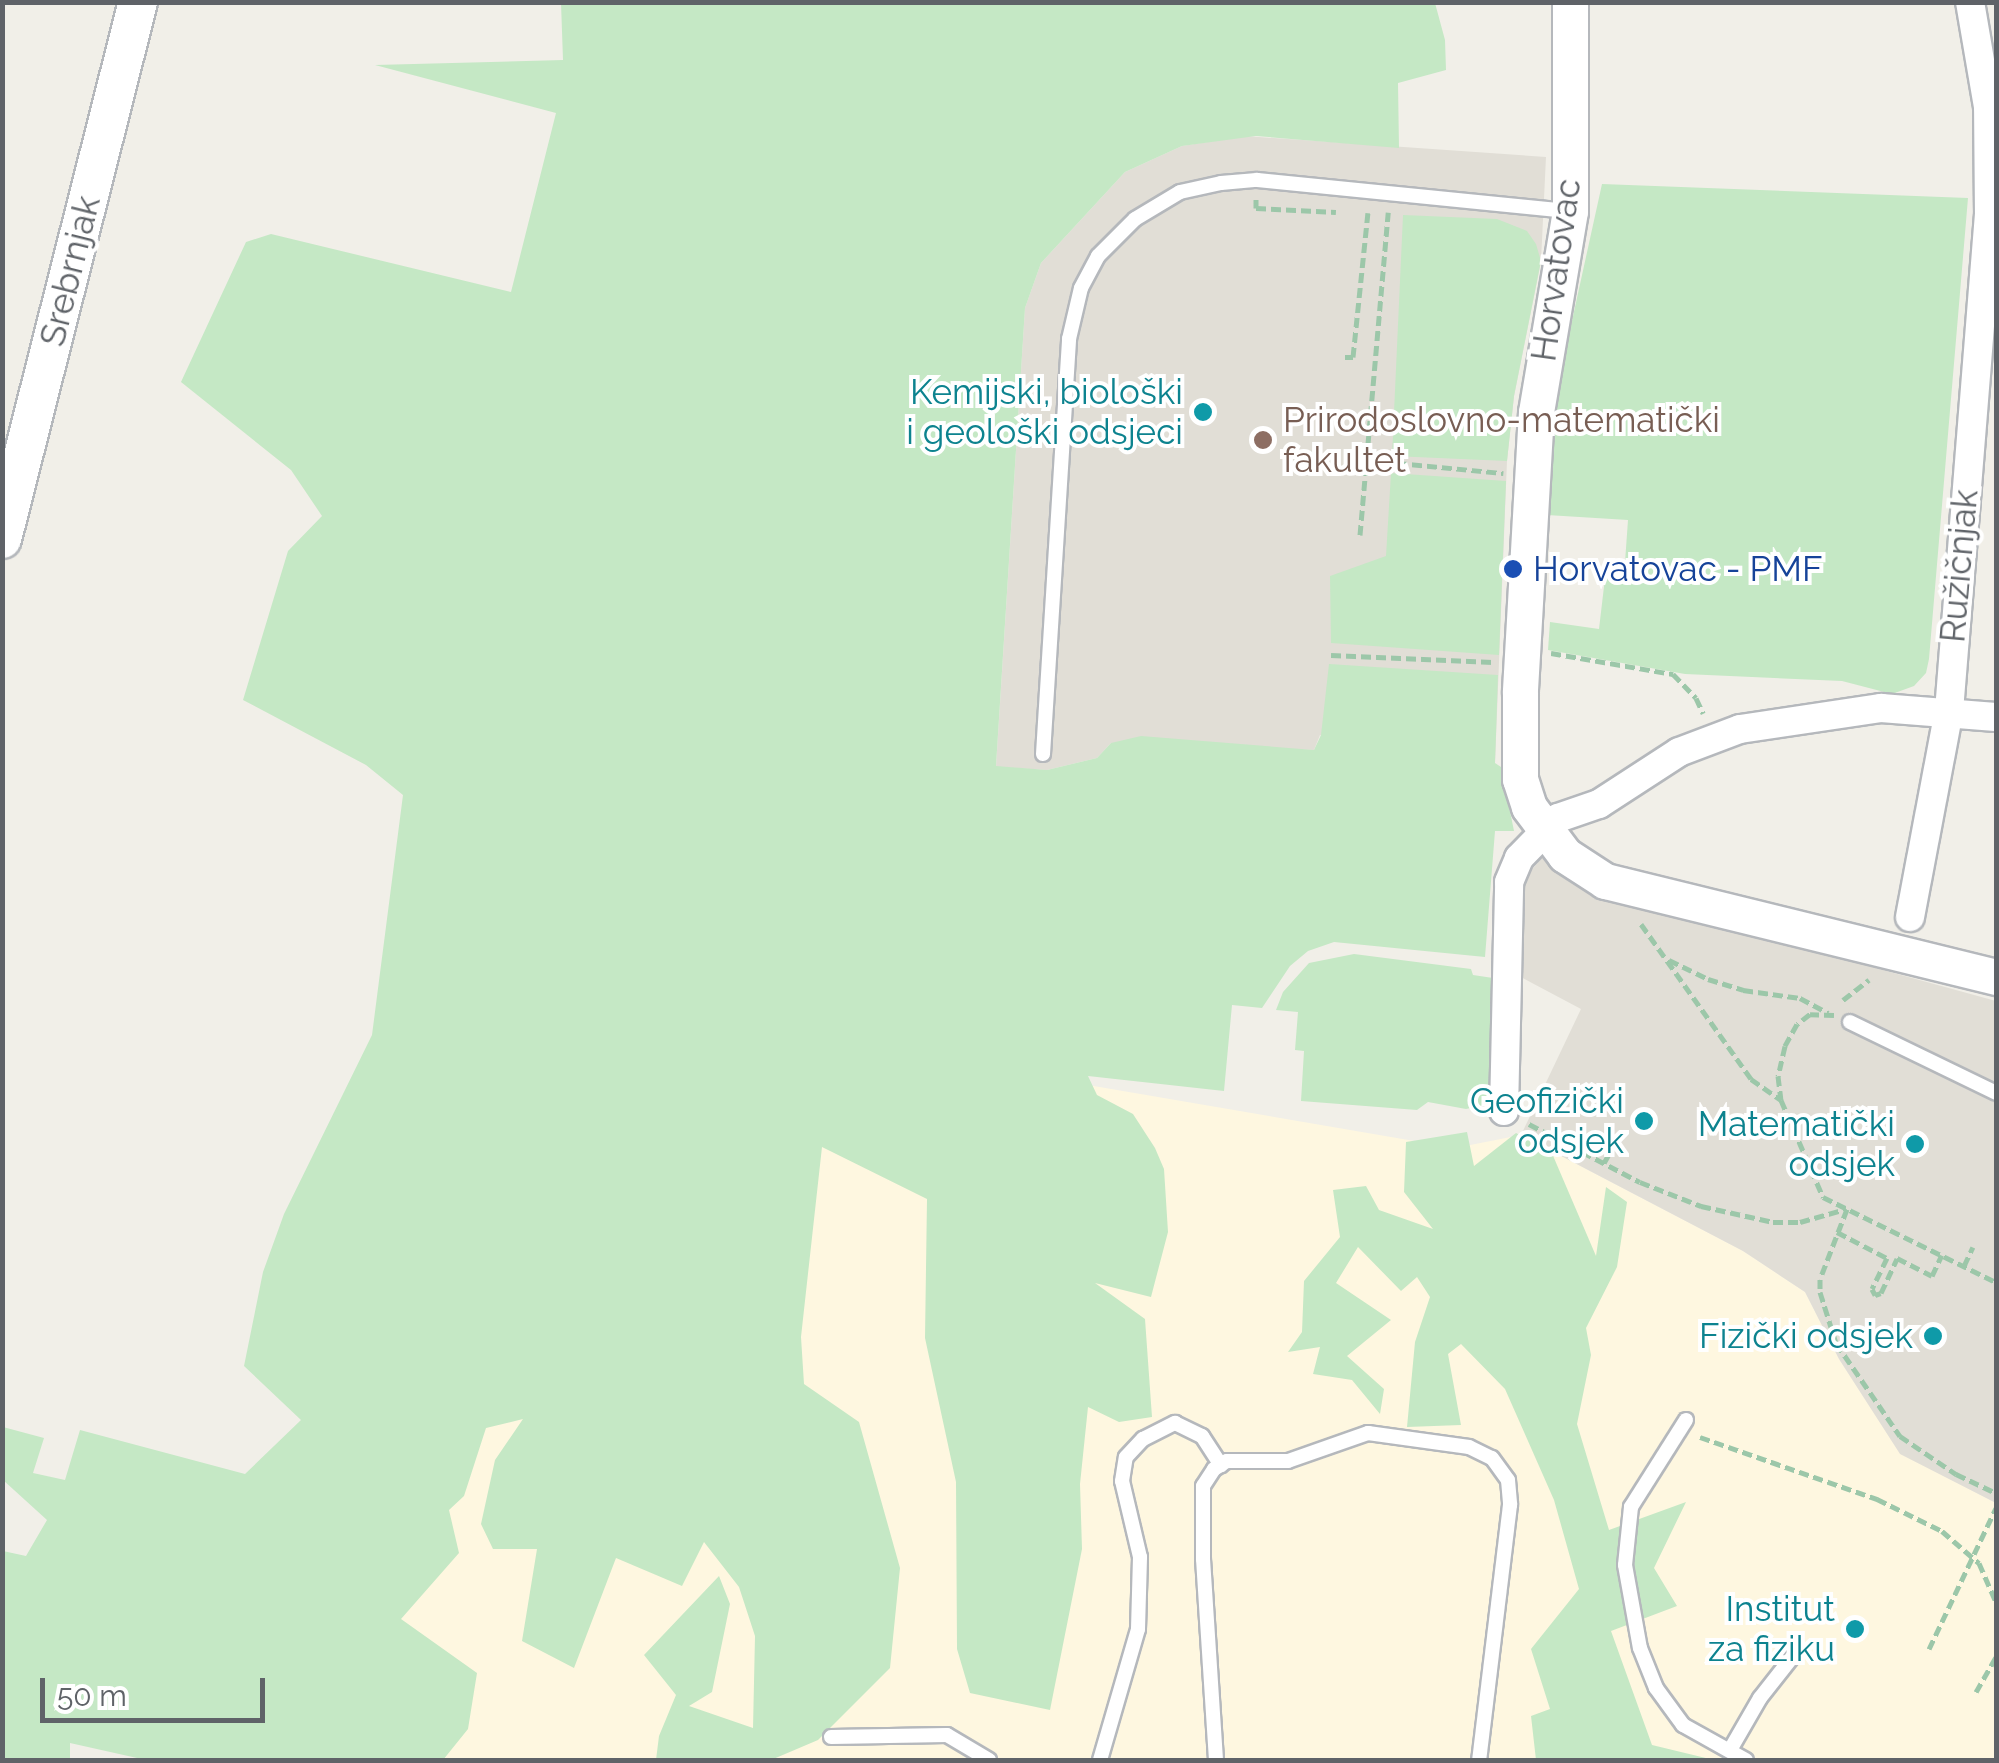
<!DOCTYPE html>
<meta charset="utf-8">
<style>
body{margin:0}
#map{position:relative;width:1999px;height:1763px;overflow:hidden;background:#f1efe8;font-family:Raleway,sans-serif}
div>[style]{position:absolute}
.commercial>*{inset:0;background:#fef7e0}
.education>*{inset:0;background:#e1ded6}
.green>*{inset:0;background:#c5e8c5}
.path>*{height:5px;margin-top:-2.5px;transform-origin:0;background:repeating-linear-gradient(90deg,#9cc7a9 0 10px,transparent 0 15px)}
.roads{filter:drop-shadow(2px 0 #b5b8bc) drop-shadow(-2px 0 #b5b8bc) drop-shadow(0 2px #b5b8bc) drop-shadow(0 -2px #b5b8bc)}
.service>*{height:14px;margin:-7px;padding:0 7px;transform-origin:7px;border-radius:7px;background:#fff}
.minor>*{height:28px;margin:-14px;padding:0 14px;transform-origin:14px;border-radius:14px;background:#fff}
.tertiary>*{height:35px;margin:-17.5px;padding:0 17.5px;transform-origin:17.5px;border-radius:17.5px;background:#fff}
.secondary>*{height:38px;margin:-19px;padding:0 19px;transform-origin:19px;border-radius:19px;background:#fff}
.dots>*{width:28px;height:28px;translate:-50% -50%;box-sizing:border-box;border:5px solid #fff;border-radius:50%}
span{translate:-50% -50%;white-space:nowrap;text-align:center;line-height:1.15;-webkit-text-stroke:8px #fff;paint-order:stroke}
.street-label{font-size:35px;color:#5f6368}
.culture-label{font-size:35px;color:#0d838f}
.right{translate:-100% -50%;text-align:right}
.education-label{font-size:35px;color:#785e54}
.left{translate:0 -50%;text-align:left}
.transit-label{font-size:35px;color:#164399}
.frame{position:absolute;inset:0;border:5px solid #5f6368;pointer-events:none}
.scale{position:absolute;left:40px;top:1678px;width:225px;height:45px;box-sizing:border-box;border:5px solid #5f6368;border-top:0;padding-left:12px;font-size:30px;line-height:35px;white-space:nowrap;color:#5f6368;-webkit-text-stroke:8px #fff;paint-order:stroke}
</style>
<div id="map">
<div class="commercial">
<i style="clip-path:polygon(542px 735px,1041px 1077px,1455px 1148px,1521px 1135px,1743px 1251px,1805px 1292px,1839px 1359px,1900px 1453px,1996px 1503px,1996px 1760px,161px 1760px,255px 1555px)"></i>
</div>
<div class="education">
<i style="clip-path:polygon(1245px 136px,1546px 157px,1541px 261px,1514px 396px,1507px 461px,1495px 763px,1320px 735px,1314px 750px,1111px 743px,1097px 758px,1047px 770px,996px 767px,1025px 308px,1041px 263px,1125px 172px,1182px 146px)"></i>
<i style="clip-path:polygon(1542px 858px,1588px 889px,1996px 1001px,1996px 1503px,1900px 1454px,1839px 1359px,1805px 1292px,1743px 1251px,1521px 1135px,1581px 1009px,1515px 974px,1516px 888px)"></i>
</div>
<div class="green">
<i style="clip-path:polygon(561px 3px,1435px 3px,1445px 40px,1446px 70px,1398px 83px,1399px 148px,1256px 136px,1182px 146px,1125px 172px,1041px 263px,1025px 308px,996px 766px,1047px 770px,1097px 758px,1111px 743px,1141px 736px,1314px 750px,1321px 735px,1329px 664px,1498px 675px,1495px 763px,1501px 767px,1514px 831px,1495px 831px,1485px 957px,1334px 942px,1308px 951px,1290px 966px,1262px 1008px,1232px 1005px,1224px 1091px,1088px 1076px,1097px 1095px,1133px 1114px,1155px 1148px,1164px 1169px,1168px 1232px,1151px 1297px,1095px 1283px,1145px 1319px,1152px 1417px,1119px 1422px,1088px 1407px,1080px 1484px,1082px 1549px,1050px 1710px,970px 1693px,957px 1649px,956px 1482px,925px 1338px,927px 1199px,822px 1147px,801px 1337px,804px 1384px,859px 1422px,900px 1568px,890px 1668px,818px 1740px,771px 1760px,656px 1760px,659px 1736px,676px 1695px,644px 1655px,719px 1576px,730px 1604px,712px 1692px,689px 1706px,753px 1728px,755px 1636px,739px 1587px,704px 1542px,682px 1586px,616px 1558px,574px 1668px,522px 1641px,537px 1549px,493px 1549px,481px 1524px,495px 1460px,523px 1419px,486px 1428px,464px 1496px,449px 1510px,459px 1553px,401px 1619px,477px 1673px,468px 1729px,443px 1760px,146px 1760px,70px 1743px,70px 1760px,3px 1760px,3px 1551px,26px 1556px,47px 1520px,3px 1480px,3px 1427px,44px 1438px,33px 1473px,65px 1480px,80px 1430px,245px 1474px,301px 1420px,244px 1366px,263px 1272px,284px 1214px,372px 1035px,403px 795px,366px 765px,243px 700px,288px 551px,322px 516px,291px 470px,181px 382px,246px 242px,271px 234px,511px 292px,556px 113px,375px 65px,563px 60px)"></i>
<i style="clip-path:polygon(1602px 184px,1968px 198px,1929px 659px,1926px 673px,1914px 686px,1892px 694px,1842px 681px,1685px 674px,1548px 650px,1550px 622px,1599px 629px,1607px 561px,1625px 562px,1628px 520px,1547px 515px,1557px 389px)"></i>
<i style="clip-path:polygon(1403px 215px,1497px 219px,1527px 231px,1536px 244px,1541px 261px,1514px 396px,1507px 461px,1392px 456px)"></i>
<i style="clip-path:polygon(1391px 473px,1506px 481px,1499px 655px,1331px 643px,1330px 576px,1386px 556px)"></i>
<i style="clip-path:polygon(1354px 954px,1471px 969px,1473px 975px,1493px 978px,1493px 1103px,1466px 1109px,1428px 1102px,1417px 1110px,1301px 1101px,1304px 1051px,1295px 1050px,1298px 1012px,1276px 1010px,1283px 992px,1309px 963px)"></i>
<i style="clip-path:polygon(1467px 1132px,1474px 1166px,1516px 1133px,1551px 1151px,1596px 1256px,1606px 1187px,1627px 1202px,1617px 1267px,1586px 1328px,1591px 1355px,1577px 1424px,1609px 1530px,1686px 1502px,1654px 1568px,1677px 1606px,1611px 1631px,1652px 1745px,1714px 1760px,1536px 1760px,1531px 1716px,1550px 1709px,1531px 1649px,1579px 1589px,1554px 1500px,1505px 1389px,1461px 1344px,1448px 1354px,1461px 1425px,1407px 1427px,1415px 1342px,1430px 1297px,1417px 1277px,1401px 1291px,1358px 1247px,1336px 1283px,1391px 1320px,1347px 1356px,1384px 1389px,1380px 1414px,1352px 1380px,1313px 1374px,1320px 1347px,1288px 1352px,1302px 1332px,1304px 1281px,1340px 1237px,1333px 1190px,1366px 1186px,1379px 1210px,1433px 1229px,1404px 1192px,1406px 1142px)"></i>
</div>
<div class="path">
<i style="left:1256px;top:199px;width:9px;rotate:90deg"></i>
<i style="left:1256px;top:208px;width:80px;rotate:2.9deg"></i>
<i style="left:1345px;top:357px;width:8px"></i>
<i style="left:1353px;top:357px;width:145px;rotate:-84.1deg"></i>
<i style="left:1367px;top:460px;width:137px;rotate:5.5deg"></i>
<i style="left:1360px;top:535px;width:324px;rotate:-85deg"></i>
<i style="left:1551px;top:653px;width:124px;rotate:9.8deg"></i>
<i style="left:1673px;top:674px;width:33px;rotate:46deg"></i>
<i style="left:1696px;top:698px;width:17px;rotate:65deg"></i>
<i style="left:1331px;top:655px;width:162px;rotate:2.5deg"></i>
<i style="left:1641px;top:924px;width:190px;rotate:54.6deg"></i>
<i style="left:1751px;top:1079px;width:37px;rotate:35deg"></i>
<i style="left:1669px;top:960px;width:43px;rotate:26deg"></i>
<i style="left:1708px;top:979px;width:37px;rotate:17deg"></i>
<i style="left:1743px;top:990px;width:58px;rotate:8deg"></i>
<i style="left:1800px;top:998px;width:32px;rotate:28deg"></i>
<i style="left:1843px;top:1000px;width:33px;rotate:-38deg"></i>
<i style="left:1834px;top:1015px;width:24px;rotate:-178deg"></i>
<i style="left:1810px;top:1014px;width:16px;rotate:142deg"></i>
<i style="left:1797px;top:1024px;width:25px;rotate:119deg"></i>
<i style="left:1785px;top:1046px;width:31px;rotate:103deg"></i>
<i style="left:1778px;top:1076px;width:24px;rotate:83deg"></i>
<i style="left:1781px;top:1100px;width:106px;rotate:66.6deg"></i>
<i style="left:1823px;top:1197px;width:193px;rotate:26.2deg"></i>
<i style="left:1529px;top:1124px;width:125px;rotate:27.6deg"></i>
<i style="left:1640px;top:1182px;width:66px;rotate:21.5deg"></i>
<i style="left:1701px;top:1206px;width:74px;rotate:12.5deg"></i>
<i style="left:1773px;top:1222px;width:27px"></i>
<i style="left:1800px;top:1222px;width:48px;rotate:-15.8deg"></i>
<i style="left:1604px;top:1163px;width:29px;rotate:-61deg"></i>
<i style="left:1847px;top:1209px;width:75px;rotate:111.1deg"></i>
<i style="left:1820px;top:1279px;width:13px;rotate:90deg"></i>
<i style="left:1820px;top:1292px;width:53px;rotate:72.6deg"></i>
<i style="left:1836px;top:1343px;width:113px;rotate:55.5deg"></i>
<i style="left:1900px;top:1436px;width:68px;rotate:34.2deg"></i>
<i style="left:1956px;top:1474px;width:44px;rotate:25.4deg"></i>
<i style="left:1837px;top:1232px;width:56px;rotate:27.5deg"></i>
<i style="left:1887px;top:1258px;width:34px;rotate:116deg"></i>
<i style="left:1872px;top:1289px;width:7px;rotate:63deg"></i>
<i style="left:1875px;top:1295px;width:6px;rotate:-18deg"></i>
<i style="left:1881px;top:1293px;width:38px;rotate:-65deg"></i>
<i style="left:1897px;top:1258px;width:39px;rotate:27deg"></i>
<i style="left:1932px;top:1276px;width:23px;rotate:-65deg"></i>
<i style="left:1964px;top:1266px;width:21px;rotate:-65deg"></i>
<i style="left:1700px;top:1437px;width:188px;rotate:19.3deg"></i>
<i style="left:1877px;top:1499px;width:72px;rotate:26.2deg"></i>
<i style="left:1942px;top:1531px;width:49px;rotate:40.9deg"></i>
<i style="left:1979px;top:1563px;width:43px;rotate:66.4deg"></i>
<i style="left:1929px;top:1649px;width:156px;rotate:-64.6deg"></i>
<i style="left:1976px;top:1692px;width:40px;rotate:-60.3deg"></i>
</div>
<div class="roads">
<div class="service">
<i style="left:1043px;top:754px;width:416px;rotate:-86.4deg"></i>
<i style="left:1069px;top:339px;width:52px;rotate:-76.8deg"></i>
<i style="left:1081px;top:288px;width:36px;rotate:-62deg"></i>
<i style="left:1098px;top:256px;width:52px;rotate:-45deg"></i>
<i style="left:1135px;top:219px;width:52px;rotate:-31deg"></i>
<i style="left:1180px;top:192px;width:42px;rotate:-12.4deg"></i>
<i style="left:1221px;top:183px;width:36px;rotate:-5deg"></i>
<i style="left:1257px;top:180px;width:315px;rotate:5.7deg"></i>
<i style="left:1850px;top:1022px;width:162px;rotate:25.9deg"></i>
<i style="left:1686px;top:1420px;width:103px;rotate:122.3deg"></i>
<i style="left:1631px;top:1507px;width:58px;rotate:95.9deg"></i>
<i style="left:1625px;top:1565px;width:84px;rotate:79.8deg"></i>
<i style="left:1640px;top:1648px;width:43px;rotate:68.2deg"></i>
<i style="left:1656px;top:1688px;width:46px;rotate:53.9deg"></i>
<i style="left:1683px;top:1725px;width:72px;rotate:29.1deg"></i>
<i style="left:831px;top:1737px;width:116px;rotate:-1deg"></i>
<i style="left:947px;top:1735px;width:49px;rotate:30.8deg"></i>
<i style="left:1730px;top:1750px;width:60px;rotate:-60deg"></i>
<i style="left:1760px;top:1698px;width:60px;rotate:-51.8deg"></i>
<i style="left:1100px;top:1760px;width:136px;rotate:-73.8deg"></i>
<i style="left:1138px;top:1629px;width:72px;rotate:-88.4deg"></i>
<i style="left:1140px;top:1557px;width:78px;rotate:-103.3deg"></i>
<i style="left:1122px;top:1481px;width:24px;rotate:-81deg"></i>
<i style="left:1126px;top:1457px;width:25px;rotate:-47deg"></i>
<i style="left:1143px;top:1439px;width:36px;rotate:-27deg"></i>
<i style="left:1175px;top:1423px;width:30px;rotate:26deg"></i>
<i style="left:1202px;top:1436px;width:35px;rotate:57deg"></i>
<i style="left:1216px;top:1760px;width:201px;rotate:-93.7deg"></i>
<i style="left:1203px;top:1559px;width:73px;rotate:-90deg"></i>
<i style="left:1203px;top:1486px;width:20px;rotate:-57deg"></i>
<i style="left:1214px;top:1469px;width:15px;rotate:-32deg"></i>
<i style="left:1227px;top:1461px;width:61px"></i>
<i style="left:1288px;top:1461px;width:85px;rotate:-19.3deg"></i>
<i style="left:1368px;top:1433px;width:102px;rotate:7.9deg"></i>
<i style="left:1469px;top:1447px;width:25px;rotate:26deg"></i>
<i style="left:1492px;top:1458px;width:27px;rotate:54deg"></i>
<i style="left:1508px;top:1480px;width:25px;rotate:85deg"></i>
<i style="left:1510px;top:1505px;width:257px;rotate:96.9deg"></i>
</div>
<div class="minor">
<i style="left:1910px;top:917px;width:210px;rotate:-79.3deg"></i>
<i style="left:1949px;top:711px;width:497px;rotate:-85.4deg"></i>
<i style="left:1989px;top:216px;width:109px;rotate:-90.5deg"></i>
<i style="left:1988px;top:107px;width:107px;rotate:-99.7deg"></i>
<i style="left:1504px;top:1111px;width:229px;rotate:-88.7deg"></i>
<i style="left:1509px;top:882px;width:26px;rotate:-67deg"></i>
<i style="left:1519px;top:858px;width:56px;rotate:-45.7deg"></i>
<i style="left:1558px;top:818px;width:43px;rotate:-18.9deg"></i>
<i style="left:1599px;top:804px;width:95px;rotate:-33deg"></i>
<i style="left:1679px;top:752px;width:65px;rotate:-20.7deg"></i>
<i style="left:1740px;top:729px;width:143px;rotate:-8.5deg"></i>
<i style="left:1881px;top:708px;width:115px;rotate:4.5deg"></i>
</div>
<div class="tertiary">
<i style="left:1570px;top:2px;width:209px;rotate:90deg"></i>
<i style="left:1570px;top:211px;width:204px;rotate:99.6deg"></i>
<i style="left:1536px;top:412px;width:281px;rotate:93.3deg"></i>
<i style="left:1520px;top:693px;width:86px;rotate:90deg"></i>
<i style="left:1520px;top:779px;width:29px;rotate:72deg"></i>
<i style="left:1529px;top:807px;width:60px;rotate:53.1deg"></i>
<i style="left:1565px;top:855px;width:48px;rotate:33deg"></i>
<i style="left:1605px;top:881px;width:403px;rotate:13.8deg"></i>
</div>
<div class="secondary">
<i style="left:2px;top:539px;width:554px;rotate:-75.79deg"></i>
</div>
</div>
<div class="dots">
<i style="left:1203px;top:412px;background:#0f9aa8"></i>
<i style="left:1263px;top:440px;background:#8d6e63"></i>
<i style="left:1513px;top:569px;background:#1a4fb4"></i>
<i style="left:1644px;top:1121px;background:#0f9aa8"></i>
<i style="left:1915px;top:1144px;background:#0f9aa8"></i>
<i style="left:1933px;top:1336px;background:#0f9aa8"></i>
<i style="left:1855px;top:1629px;background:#0f9aa8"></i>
</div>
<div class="street-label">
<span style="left:1556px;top:270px;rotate:-82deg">Horvatovac</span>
<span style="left:70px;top:271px;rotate:-76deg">Srebrnjak</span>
<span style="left:1959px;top:566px;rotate:-85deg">Ružičnjak</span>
</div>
<div class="culture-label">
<span class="right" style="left:1183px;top:412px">Kemijski, biološki<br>i geološki odsjeci</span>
<span class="right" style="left:1624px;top:1121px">Geofizički<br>odsjek</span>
<span class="right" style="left:1895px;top:1144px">Matematički<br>odsjek</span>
<span class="right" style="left:1913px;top:1336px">Fizički odsjek</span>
<span class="right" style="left:1835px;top:1629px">Institut<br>za fiziku</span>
</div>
<div class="education-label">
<span class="left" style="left:1283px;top:440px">Prirodoslovno-matematički<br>fakultet</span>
</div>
<div class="transit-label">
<span class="left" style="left:1533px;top:569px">Horvatovac - PMF</span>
</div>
<div class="frame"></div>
<div class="scale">50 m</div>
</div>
